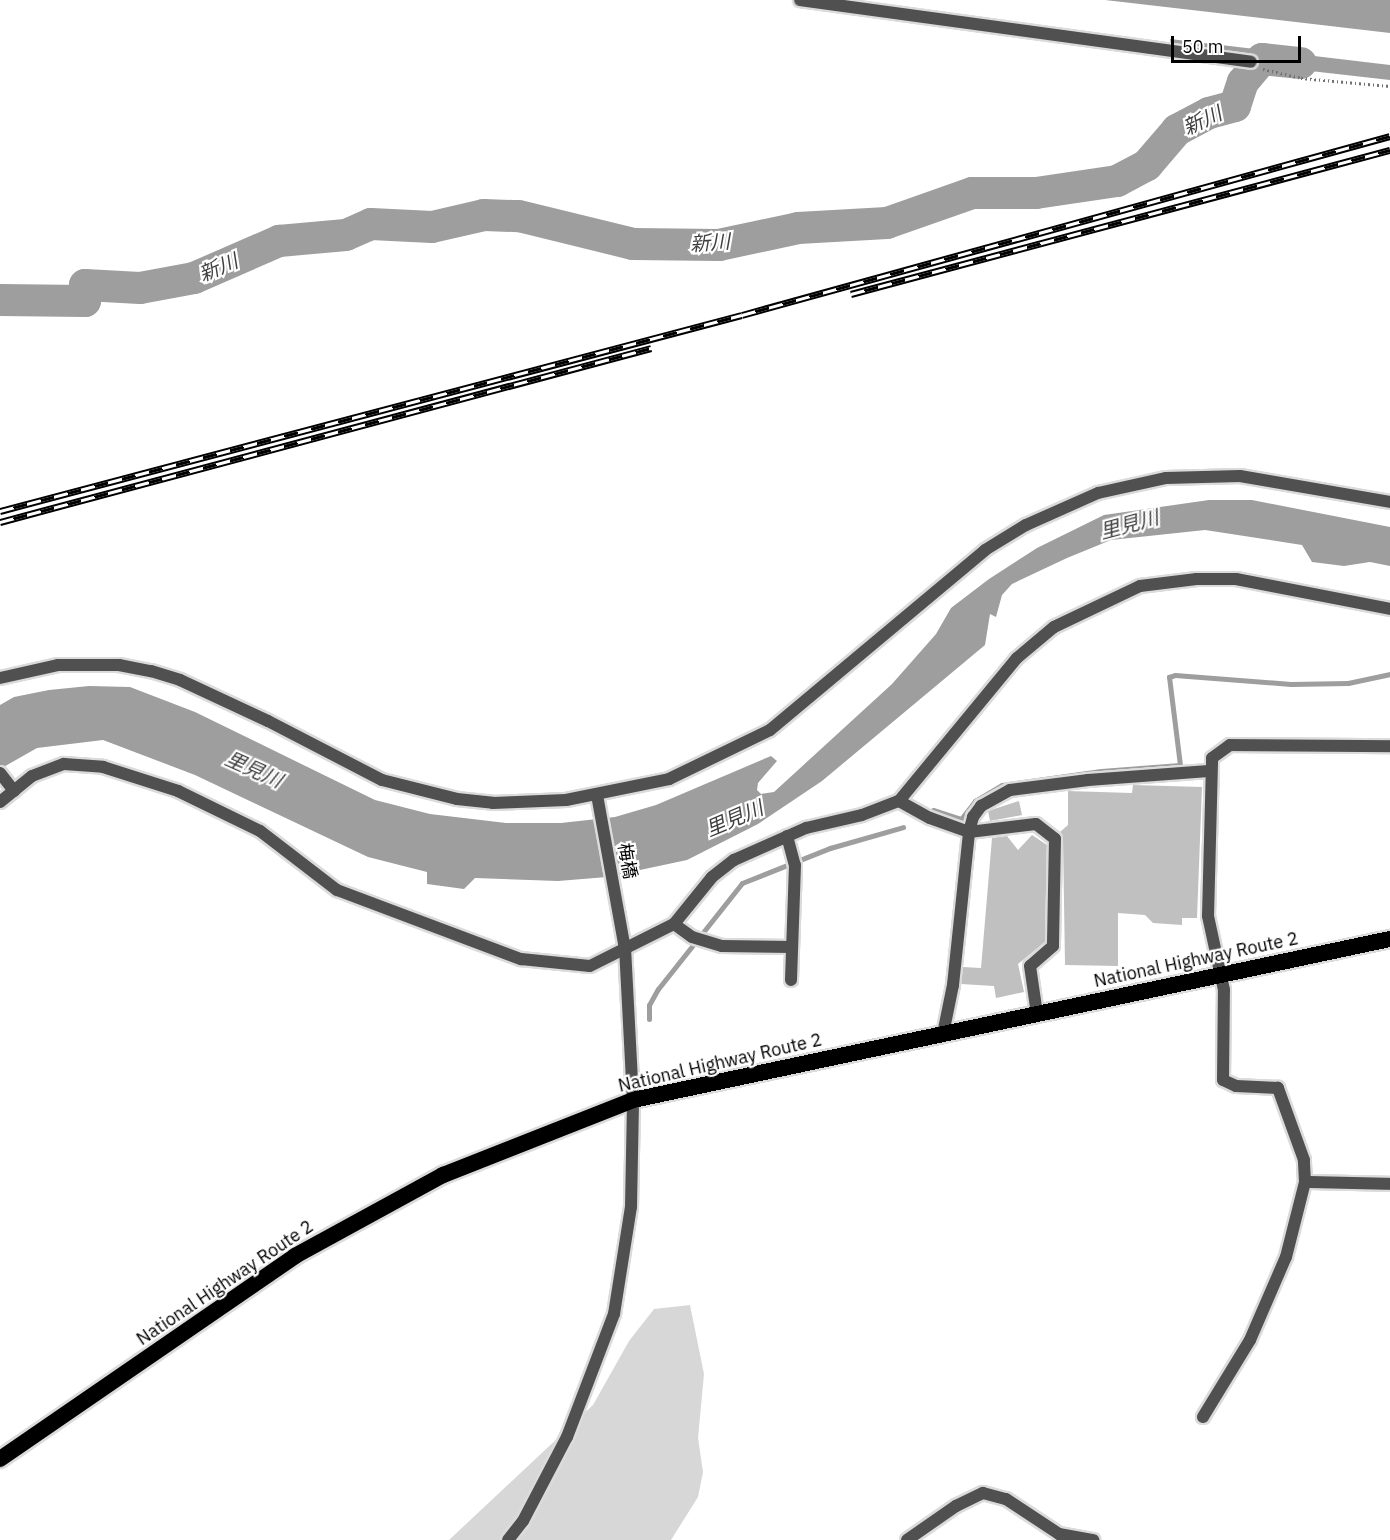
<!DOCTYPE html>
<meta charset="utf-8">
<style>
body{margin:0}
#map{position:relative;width:1390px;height:1540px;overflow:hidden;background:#fff;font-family:"IBM Plex Sans","Noto Sans JP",sans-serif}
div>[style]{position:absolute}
.green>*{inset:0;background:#d7d7d7}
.water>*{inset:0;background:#9e9e9e}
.stream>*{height:5px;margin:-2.5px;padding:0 2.5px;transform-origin:2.5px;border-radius:2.5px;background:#9e9e9e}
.river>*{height:32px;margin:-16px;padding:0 16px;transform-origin:16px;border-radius:16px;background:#9e9e9e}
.building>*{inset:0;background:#c0c0c0}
.path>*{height:3px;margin-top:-1.5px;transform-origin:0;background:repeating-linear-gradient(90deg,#727272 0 1.5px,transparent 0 4.5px)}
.roads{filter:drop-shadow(2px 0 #dbdbdb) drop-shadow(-2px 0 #dbdbdb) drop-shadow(0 2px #dbdbdb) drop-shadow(0 -2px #dbdbdb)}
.minor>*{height:12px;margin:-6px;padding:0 6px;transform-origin:6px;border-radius:6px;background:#505050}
.trunk>*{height:16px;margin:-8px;padding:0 8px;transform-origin:8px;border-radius:8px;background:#000}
.rail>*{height:7px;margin-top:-3.5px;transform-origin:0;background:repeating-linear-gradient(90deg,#fff 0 14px,#000 0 28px);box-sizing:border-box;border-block:2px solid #000}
span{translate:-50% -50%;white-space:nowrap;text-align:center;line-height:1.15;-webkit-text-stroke:4.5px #fff;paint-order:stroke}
.street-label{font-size:18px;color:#000}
.water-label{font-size:20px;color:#3f3f3f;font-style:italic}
.scale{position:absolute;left:1171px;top:36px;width:130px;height:27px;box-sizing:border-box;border:3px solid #000;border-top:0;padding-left:8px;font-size:18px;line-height:21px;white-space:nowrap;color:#000;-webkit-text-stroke:4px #fff;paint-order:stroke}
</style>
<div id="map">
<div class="green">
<i style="clip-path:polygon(690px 1305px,704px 1374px,698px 1438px,703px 1472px,698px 1497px,671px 1540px,449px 1540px,593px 1405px,629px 1341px,654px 1309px)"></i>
</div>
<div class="water">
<i style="clip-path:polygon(1105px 0,1390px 0,1390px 33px)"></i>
<i style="clip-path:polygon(1170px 39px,1390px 65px,1390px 80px,1275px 67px,1255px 56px,1171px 45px)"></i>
<i style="clip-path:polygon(1209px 500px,1252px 500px,1390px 527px,1390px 566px,1370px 562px,1344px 566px,1312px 562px,1302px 545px,1205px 530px,1111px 540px,1067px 558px,1012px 584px,1002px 595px,996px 617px,990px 614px,985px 645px,822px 781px,758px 824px,687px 860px,607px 877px,558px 881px,475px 878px,464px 889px,427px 884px,427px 872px,368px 857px,195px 775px,103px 740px,37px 748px,0 769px,0 705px,14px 697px,49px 690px,89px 686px,130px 687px,195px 712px,375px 800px,430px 814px,506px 823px,561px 823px,615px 817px,656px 805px,771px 756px,777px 761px,758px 783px,757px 790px,761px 794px,774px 792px,892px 684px,936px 634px,951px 608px,989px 579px,1037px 548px,1104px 515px)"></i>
</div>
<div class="stream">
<i style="left:933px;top:810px;width:29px;rotate:18deg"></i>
<i style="left:961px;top:819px;width:23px;rotate:-52deg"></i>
<i style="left:975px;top:801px;width:31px;rotate:-31deg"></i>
<i style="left:1002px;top:785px;width:100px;rotate:-8deg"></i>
<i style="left:1101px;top:771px;width:79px;rotate:-4.3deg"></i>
<i style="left:1180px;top:765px;width:89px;rotate:-97.1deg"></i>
<i style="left:1169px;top:677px;width:6px;rotate:-18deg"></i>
<i style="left:1175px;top:675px;width:116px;rotate:4.4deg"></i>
<i style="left:1291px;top:684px;width:57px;rotate:-1deg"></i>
<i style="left:1348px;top:683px;width:43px;rotate:-12.1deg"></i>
<i style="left:649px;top:1019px;width:14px;rotate:-90deg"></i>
<i style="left:649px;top:1005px;width:18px;rotate:-61deg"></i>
<i style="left:658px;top:989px;width:135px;rotate:-51.6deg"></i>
<i style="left:742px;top:883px;width:95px;rotate:-21.7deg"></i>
<i style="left:830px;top:848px;width:76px;rotate:-16deg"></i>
</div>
<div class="river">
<i style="left:0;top:300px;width:85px;rotate:0.7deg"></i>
<i style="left:85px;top:301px;width:16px;rotate:-90deg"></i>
<i style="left:85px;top:285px;width:55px;rotate:3.1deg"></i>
<i style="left:140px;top:288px;width:55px;rotate:-10.5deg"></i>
<i style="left:194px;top:278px;width:93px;rotate:-23.5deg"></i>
<i style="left:279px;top:241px;width:67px;rotate:-5.1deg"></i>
<i style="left:346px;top:235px;width:27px;rotate:-24deg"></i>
<i style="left:371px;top:224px;width:61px;rotate:2.8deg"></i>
<i style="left:432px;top:227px;width:53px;rotate:-13deg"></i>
<i style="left:484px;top:215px;width:35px;rotate:2deg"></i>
<i style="left:519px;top:216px;width:117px;rotate:13.8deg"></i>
<i style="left:633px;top:244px;width:86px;rotate:0.7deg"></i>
<i style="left:719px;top:245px;width:81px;rotate:-12.1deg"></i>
<i style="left:798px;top:228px;width:89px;rotate:-3.2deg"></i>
<i style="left:887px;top:223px;width:90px;rotate:-19.4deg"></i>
<i style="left:972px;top:193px;width:64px"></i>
<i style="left:1036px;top:193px;width:82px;rotate:-8.4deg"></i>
<i style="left:1117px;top:181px;width:34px;rotate:-28deg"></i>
<i style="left:1147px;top:165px;width:46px;rotate:-49.4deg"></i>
<i style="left:1177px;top:130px;width:36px;rotate:-28deg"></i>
<i style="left:1209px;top:113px;width:27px;rotate:-15deg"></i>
<i style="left:1235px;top:106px;width:25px;rotate:-72deg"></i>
<i style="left:1243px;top:82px;width:30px;rotate:-50deg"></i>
<i style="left:1262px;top:59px;width:39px;rotate:6deg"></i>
</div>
<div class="building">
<i style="clip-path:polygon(1133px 785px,1202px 787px,1197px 918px,1182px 918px,1182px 925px,1153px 923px,1145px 915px,1118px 913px,1118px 966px,1065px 965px,1063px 839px,1060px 832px,1068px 825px,1068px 791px,1132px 793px)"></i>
<i style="clip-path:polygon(1019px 801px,1022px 815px,990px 821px,988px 811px)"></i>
<i style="clip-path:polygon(1032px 835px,1047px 845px,1045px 942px,1018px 964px,1024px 992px,996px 998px,994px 986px,961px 984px,963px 967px,981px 968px,992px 838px,1007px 836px,1018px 850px)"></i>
</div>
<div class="path">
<i style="left:1263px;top:69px;width:39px;rotate:13deg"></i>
<i style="left:1301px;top:78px;width:89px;rotate:5.1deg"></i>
</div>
<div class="roads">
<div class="minor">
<i style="left:800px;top:0;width:455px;rotate:7.8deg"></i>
<i style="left:0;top:678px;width:59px;rotate:-12.6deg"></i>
<i style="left:58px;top:665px;width:61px"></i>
<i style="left:119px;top:665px;width:33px;rotate:11deg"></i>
<i style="left:151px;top:671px;width:30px;rotate:17deg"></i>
<i style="left:180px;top:680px;width:97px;rotate:25deg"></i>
<i style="left:268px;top:721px;width:128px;rotate:27.4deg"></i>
<i style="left:382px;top:780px;width:77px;rotate:14.2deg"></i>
<i style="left:457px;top:799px;width:36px;rotate:6deg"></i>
<i style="left:493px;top:803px;width:73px;rotate:-2.4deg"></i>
<i style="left:566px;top:800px;width:105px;rotate:-11.5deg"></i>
<i style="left:669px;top:779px;width:112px;rotate:-25.9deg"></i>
<i style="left:770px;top:730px;width:280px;rotate:-39.9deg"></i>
<i style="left:985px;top:550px;width:48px;rotate:-31.4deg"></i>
<i style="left:1026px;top:525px;width:79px;rotate:-24deg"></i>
<i style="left:1098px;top:493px;width:70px;rotate:-12.4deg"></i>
<i style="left:1166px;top:478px;width:74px;rotate:-1.5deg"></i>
<i style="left:1240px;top:476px;width:152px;rotate:9.8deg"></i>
<i style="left:0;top:773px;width:23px;rotate:52deg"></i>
<i style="left:899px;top:801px;width:35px;rotate:29deg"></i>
<i style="left:930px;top:818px;width:41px;rotate:19.7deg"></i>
<i style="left:969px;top:832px;width:16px;rotate:-75deg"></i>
<i style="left:973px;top:817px;width:14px;rotate:-54deg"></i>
<i style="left:981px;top:806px;width:33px;rotate:-29deg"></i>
<i style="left:1010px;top:790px;width:79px;rotate:-7.3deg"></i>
<i style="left:1088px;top:780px;width:121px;rotate:-4.3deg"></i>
<i style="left:0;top:802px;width:41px;rotate:-39.1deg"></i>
<i style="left:32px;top:776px;width:34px;rotate:-21deg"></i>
<i style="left:64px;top:764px;width:39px;rotate:4deg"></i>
<i style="left:103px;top:767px;width:79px;rotate:17.7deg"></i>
<i style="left:178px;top:791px;width:91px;rotate:26deg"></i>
<i style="left:260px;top:831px;width:97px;rotate:37.5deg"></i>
<i style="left:337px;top:890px;width:197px;rotate:20.6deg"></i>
<i style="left:521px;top:959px;width:69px;rotate:5.8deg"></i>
<i style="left:590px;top:966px;width:94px;rotate:-26.6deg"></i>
<i style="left:674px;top:924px;width:60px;rotate:-51deg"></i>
<i style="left:712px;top:877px;width:28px;rotate:-38deg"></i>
<i style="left:734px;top:860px;width:79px;rotate:-24deg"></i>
<i style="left:806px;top:828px;width:57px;rotate:-13.1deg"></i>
<i style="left:862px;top:815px;width:40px;rotate:-21deg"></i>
<i style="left:899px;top:801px;width:185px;rotate:-50.5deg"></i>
<i style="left:1017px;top:658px;width:48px;rotate:-40deg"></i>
<i style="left:1054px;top:627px;width:95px;rotate:-25.5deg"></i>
<i style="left:1140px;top:586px;width:57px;rotate:-7deg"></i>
<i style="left:1197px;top:579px;width:39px"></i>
<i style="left:1236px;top:579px;width:157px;rotate:11deg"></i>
<i style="left:787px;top:836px;width:30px;rotate:75deg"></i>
<i style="left:795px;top:865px;width:115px;rotate:92deg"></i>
<i style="left:674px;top:924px;width:22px;rotate:36deg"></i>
<i style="left:692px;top:937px;width:31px;rotate:17deg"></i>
<i style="left:722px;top:946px;width:69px;rotate:0.8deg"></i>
<i style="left:943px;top:1034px;width:50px;rotate:-78.5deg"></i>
<i style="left:953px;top:985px;width:154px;rotate:-84deg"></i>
<i style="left:969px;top:832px;width:67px;rotate:-6.8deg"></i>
<i style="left:1036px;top:824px;width:24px;rotate:38deg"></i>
<i style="left:1055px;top:839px;width:107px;rotate:91.1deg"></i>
<i style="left:1053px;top:946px;width:30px;rotate:139deg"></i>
<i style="left:1030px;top:966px;width:49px;rotate:81.7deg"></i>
<i style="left:1305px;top:1182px;width:85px;rotate:1.3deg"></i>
<i style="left:1203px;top:1417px;width:90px;rotate:-58.6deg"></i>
<i style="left:1250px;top:1340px;width:90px;rotate:-66.6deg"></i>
<i style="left:1286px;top:1257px;width:77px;rotate:-75.8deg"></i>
<i style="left:1305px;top:1182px;width:22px;rotate:-93deg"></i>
<i style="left:1304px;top:1160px;width:77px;rotate:-109.9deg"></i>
<i style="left:1278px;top:1088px;width:42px;rotate:-177.3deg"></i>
<i style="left:1236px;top:1086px;width:14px;rotate:-155deg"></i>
<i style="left:1223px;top:1080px;width:90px;rotate:-89.4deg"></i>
<i style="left:1224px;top:990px;width:76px;rotate:-102.2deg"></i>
<i style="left:1208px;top:916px;width:158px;rotate:-88.5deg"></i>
<i style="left:1212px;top:758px;width:22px;rotate:-36deg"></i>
<i style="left:1230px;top:745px;width:160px;rotate:0.4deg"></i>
<i style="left:508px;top:1540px;width:24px;rotate:-52deg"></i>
<i style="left:523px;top:1521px;width:95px;rotate:-62.4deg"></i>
<i style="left:567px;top:1437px;width:132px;rotate:-69.1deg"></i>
<i style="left:614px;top:1314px;width:108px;rotate:-81deg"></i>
<i style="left:631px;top:1207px;width:107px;rotate:-88.9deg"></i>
<i style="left:633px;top:1100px;width:151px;rotate:-93deg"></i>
<i style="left:625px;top:949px;width:157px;rotate:-100.3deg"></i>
<i style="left:907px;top:1540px;width:60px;rotate:-34.8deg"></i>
<i style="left:956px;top:1506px;width:30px;rotate:-26deg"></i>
<i style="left:983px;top:1493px;width:24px;rotate:15deg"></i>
<i style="left:1006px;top:1499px;width:64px;rotate:33.4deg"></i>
<i style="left:1059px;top:1534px;width:35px;rotate:10deg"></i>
</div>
<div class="trunk">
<i style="left:0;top:1459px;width:358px;rotate:-34.5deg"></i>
<i style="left:295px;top:1256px;width:169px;rotate:-28.7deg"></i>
<i style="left:443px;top:1175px;width:204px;rotate:-21.5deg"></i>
<i style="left:633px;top:1100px;width:774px;rotate:-12.01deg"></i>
</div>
</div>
<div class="rail">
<i style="left:851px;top:294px;width:558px;rotate:-14.96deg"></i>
<i style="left:0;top:511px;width:767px;rotate:-14.8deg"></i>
<i style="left:742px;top:315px;width:672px;rotate:-15.44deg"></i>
<i style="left:0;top:522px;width:674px;rotate:-14.96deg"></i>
</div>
<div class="street-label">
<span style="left:627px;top:861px;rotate:80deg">梅橋</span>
<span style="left:1196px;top:960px;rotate:-12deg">National Highway Route 2</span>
<span style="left:720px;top:1063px;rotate:-13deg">National Highway Route 2</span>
<span style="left:225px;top:1283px;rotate:-34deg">National Highway Route 2</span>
</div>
<div class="water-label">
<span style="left:1202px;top:120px;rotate:-25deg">新川</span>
<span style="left:710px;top:242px;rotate:-4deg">新川</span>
<span style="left:218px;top:267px;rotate:-23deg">新川</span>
<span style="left:1129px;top:524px;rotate:-15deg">里見川</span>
<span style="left:254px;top:769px;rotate:24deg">里見川</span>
<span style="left:734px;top:818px;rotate:-23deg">里見川</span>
</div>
<div class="scale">50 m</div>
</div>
